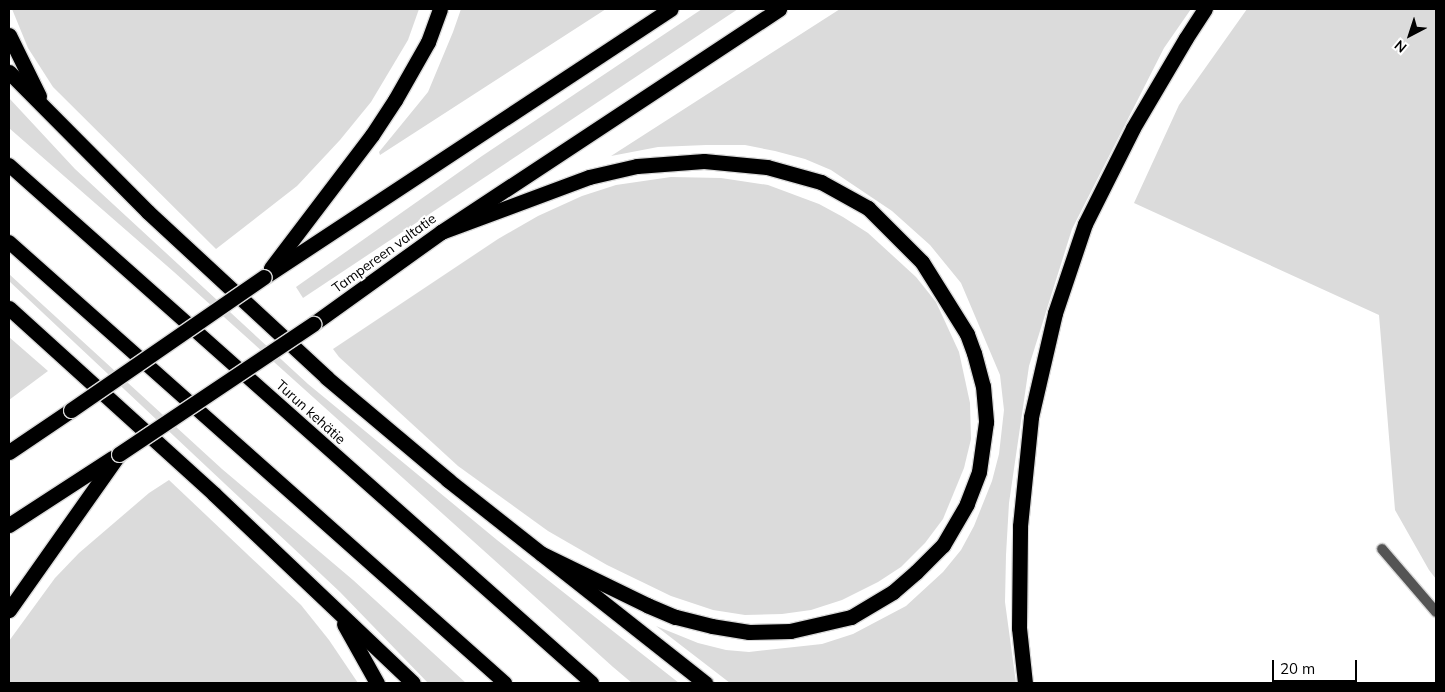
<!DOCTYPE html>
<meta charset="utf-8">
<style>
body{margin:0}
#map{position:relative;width:1445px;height:692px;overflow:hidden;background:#fff;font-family:Mulish,sans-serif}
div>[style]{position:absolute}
.green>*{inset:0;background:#dbdbdb}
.roads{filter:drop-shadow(1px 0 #dbdbdb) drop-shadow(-1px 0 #dbdbdb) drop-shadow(0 1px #dbdbdb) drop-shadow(0 -1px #dbdbdb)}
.service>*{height:10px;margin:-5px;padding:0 5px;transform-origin:5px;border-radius:5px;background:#545454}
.trunk>*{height:14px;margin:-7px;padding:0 7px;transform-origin:7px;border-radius:7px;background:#000}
.motorway>*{height:15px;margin:-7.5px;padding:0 7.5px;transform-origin:7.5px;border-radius:7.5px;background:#000}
.bridges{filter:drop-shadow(1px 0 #dbdbdb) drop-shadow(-1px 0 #dbdbdb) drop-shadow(0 1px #dbdbdb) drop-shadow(0 -1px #dbdbdb)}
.motorway-bridge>*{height:15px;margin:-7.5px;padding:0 7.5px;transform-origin:7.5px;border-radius:7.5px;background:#000}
span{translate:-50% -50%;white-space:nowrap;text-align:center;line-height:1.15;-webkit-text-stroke:4px #fff;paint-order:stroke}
.street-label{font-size:14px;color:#000}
.frame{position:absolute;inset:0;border:10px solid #000;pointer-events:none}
.north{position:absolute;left:1385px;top:10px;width:50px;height:50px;-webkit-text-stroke:4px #fff;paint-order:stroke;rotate:220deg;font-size:14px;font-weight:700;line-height:20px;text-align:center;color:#000}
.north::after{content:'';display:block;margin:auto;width:18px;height:22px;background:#000;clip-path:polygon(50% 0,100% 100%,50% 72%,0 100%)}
.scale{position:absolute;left:1272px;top:660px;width:85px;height:22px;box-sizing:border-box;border:2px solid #000;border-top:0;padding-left:6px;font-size:15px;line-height:18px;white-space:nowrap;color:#000;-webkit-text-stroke:4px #fff;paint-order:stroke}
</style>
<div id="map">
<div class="green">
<i style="clip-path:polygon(12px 9px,419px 9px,408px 40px,371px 102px,340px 140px,297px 186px,216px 249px,53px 87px,28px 48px)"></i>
<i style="clip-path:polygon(461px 9px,606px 9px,380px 155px,379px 152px,428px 92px,453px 32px)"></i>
<i style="clip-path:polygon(702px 9px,738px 9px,303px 298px,296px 287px,482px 156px)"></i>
<i style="clip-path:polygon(840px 9px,1191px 9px,1164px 48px,1072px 229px,1029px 366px,1009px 503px,1006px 555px,1005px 602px,1016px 683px,730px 683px,656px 626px,698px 643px,726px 650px,749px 652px,822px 644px,853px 634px,906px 606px,943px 572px,961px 550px,974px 526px,992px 481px,999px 454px,1004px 410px,1000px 375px,961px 283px,930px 245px,892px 211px,831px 170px,805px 159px,775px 151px,745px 145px,706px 145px,658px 147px,611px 156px)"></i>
<i style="clip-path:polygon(1247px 9px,1436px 9px,1436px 579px,1429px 570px,1395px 510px,1379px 315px,1134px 203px,1179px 105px)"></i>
<i style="clip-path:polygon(9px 98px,75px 169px,308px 384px,497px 540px,679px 683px,632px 683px,613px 667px,174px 272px,9px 128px)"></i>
<i style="clip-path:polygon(671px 177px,721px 178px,768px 185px,819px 204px,843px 217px,868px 233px,916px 277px,936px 302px,959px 352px,970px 403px,971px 439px,964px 468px,943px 519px,925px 543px,901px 567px,878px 582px,842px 600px,811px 610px,782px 614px,745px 615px,713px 610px,671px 596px,607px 565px,548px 531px,458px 466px,339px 357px,333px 349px,498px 239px,538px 216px,582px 196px,616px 185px)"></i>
<i style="clip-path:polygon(9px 274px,222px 469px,353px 580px,466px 683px,428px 683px,340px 592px,9px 281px)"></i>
<i style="clip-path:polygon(9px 337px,48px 371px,9px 400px)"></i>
<i style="clip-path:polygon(169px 480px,301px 605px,329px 640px,358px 683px,9px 683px,9px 641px,55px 578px,79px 553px,149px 493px)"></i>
</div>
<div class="roads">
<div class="service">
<i style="left:1382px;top:549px;width:83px;rotate:49.4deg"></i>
</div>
<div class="trunk">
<i style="left:9px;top:165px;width:780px;rotate:41.62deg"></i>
<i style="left:9px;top:242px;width:664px;rotate:41.64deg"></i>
</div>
<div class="motorway">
<i style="left:9px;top:35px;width:68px;rotate:63.8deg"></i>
<i style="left:9px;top:72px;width:197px;rotate:45.2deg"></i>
<i style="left:148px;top:212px;width:244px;rotate:42.8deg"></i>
<i style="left:327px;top:378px;width:158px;rotate:40.1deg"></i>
<i style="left:448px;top:480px;width:328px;rotate:38.3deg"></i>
<i style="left:441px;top:232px;width:158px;rotate:-20.4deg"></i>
<i style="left:589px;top:177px;width:49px;rotate:-12.9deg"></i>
<i style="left:637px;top:166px;width:67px;rotate:-4.3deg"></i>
<i style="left:704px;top:161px;width:63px;rotate:5.4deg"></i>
<i style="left:767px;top:167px;width:56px;rotate:15.5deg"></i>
<i style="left:821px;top:182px;width:54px;rotate:29deg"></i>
<i style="left:868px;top:208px;width:76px;rotate:45deg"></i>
<i style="left:922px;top:262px;width:85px;rotate:58deg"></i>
<i style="left:967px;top:334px;width:20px;rotate:70deg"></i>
<i style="left:974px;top:353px;width:34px;rotate:75deg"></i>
<i style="left:983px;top:386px;width:36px;rotate:85deg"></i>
<i style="left:986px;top:422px;width:50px;rotate:98deg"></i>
<i style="left:979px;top:472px;width:34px;rotate:111deg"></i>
<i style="left:967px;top:504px;width:48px;rotate:120.3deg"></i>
<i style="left:943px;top:545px;width:38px;rotate:135deg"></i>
<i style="left:916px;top:572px;width:30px;rotate:139deg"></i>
<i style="left:893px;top:592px;width:49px;rotate:149.2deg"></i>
<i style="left:851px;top:617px;width:63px;rotate:167.1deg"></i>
<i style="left:790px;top:631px;width:41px;rotate:178.6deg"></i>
<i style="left:749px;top:632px;width:37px;rotate:-171deg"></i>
<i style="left:712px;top:626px;width:38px;rotate:-166deg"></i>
<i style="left:675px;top:617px;width:30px;rotate:-157deg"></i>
<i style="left:647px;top:605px;width:117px;rotate:-154.1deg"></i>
<i style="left:271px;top:268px;width:167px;rotate:-52.8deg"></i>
<i style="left:372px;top:135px;width:42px;rotate:-56.7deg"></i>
<i style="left:395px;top:100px;width:67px;rotate:-60.4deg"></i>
<i style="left:428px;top:42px;width:35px;rotate:-70deg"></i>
<i style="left:264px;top:277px;width:487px;rotate:-33.4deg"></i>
<i style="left:9px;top:308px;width:277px;rotate:42.2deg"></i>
<i style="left:214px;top:494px;width:274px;rotate:43.5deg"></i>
<i style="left:313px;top:324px;width:158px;rotate:-35.7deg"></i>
<i style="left:441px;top:232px;width:405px;rotate:-33.4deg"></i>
<i style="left:9px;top:452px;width:75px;rotate:-34.1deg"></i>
<i style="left:9px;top:525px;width:123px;rotate:-33deg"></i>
<i style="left:9px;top:610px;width:191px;rotate:-54.8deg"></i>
<i style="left:344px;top:624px;width:68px;rotate:60.8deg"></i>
<i style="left:1025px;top:683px;width:55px;rotate:-96.2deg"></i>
<i style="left:1019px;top:628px;width:102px;rotate:-89.4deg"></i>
<i style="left:1020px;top:526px;width:110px;rotate:-84.2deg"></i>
<i style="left:1031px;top:417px;width:107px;rotate:-77deg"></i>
<i style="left:1055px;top:313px;width:94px;rotate:-71.4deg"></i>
<i style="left:1085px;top:224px;width:107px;rotate:-63.4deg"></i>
<i style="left:1133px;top:128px;width:104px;rotate:-59.5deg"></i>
<i style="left:1186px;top:38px;width:35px;rotate:-57deg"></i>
</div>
</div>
<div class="bridges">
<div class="motorway-bridge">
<i style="left:71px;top:410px;width:234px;rotate:-34.6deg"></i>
<i style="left:119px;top:454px;width:234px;rotate:-33.8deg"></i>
</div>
</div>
<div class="street-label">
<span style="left:384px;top:253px;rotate:-36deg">Tampereen valtatie</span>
<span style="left:311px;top:412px;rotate:42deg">Turun kehätie</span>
</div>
<div class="frame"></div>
<div class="north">N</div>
<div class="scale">20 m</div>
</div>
